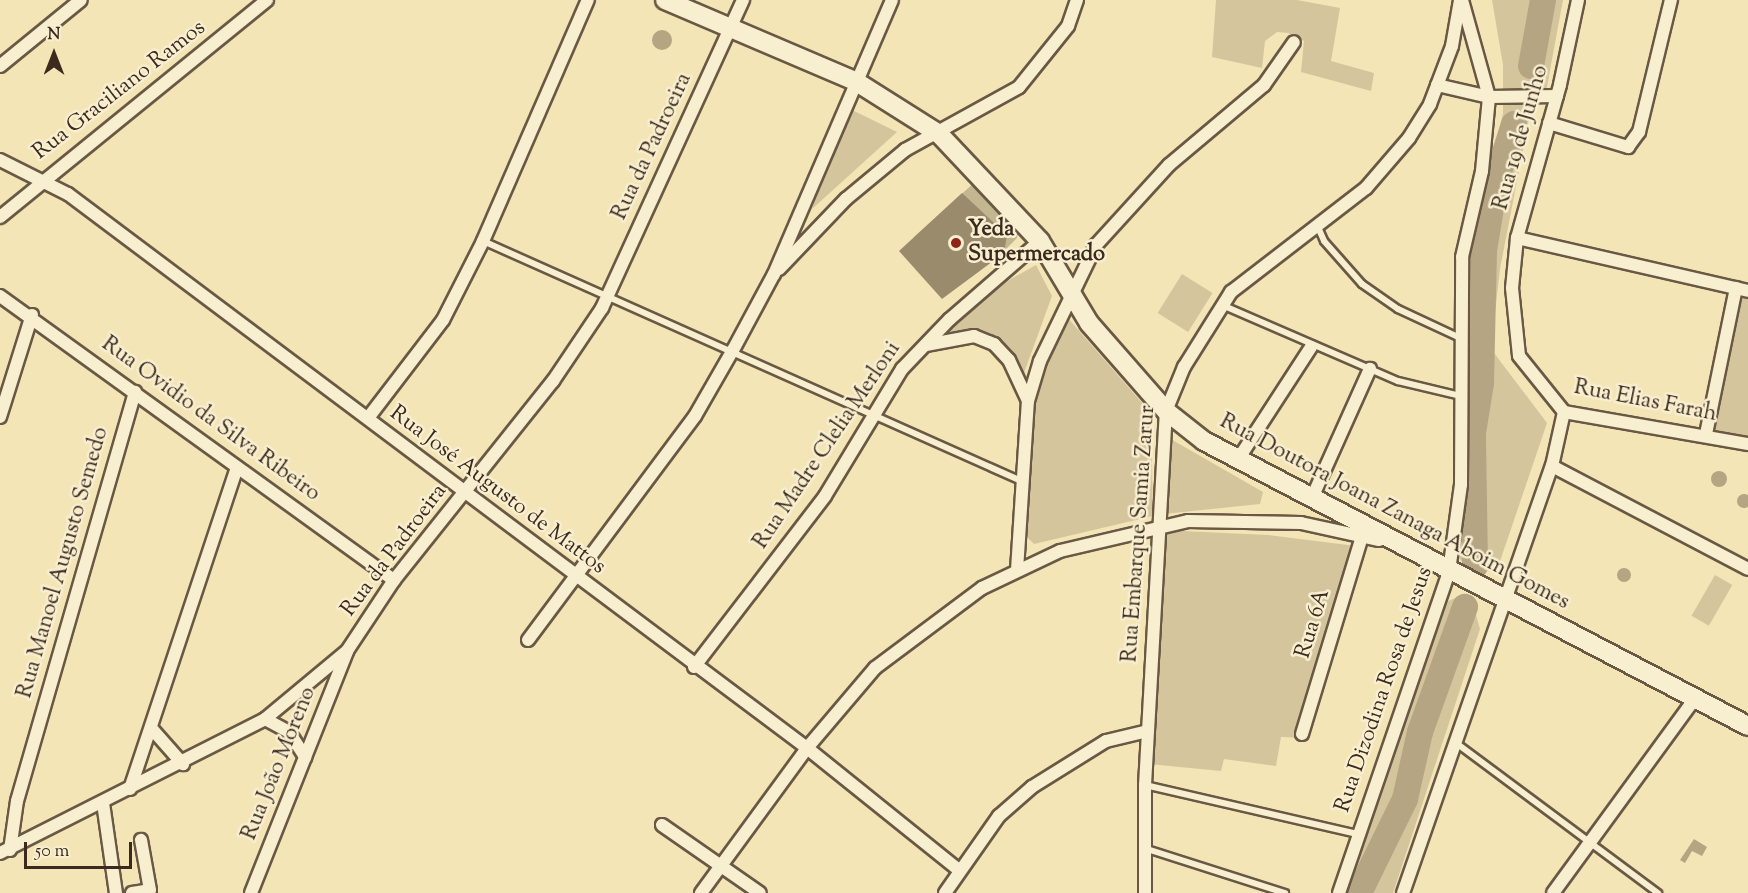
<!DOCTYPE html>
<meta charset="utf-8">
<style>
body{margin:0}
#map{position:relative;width:1748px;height:893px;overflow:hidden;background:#f4e5b7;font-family:"Sorts Mill Goudy",serif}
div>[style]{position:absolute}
.green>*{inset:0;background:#d5c59d;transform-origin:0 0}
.water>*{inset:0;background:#b5a583}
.round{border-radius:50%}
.shadow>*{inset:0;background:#0003}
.river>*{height:26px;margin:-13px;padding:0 13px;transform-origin:13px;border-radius:13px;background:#b5a583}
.building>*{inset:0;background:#9b8b6d}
.roads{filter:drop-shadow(2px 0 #695944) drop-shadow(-2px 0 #695944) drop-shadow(0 2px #695944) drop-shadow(0 -2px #695944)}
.lane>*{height:6px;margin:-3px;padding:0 3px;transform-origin:3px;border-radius:3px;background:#f8eed0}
.street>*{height:12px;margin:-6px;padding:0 6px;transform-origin:6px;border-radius:6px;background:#f8eed0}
.secondary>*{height:18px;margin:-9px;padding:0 9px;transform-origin:9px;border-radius:9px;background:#f8eed0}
.dots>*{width:16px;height:16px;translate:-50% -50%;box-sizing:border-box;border:3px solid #f8eed0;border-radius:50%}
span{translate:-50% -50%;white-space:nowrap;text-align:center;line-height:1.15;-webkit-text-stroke:5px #f8eed0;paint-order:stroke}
.street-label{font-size:22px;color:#3b2a1d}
.poi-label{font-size:22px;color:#3b2a1d;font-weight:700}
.left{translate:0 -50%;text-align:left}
.north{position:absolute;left:24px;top:24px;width:60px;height:60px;-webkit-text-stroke:4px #f8eed0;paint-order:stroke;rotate:0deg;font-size:16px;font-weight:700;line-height:24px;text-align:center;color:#3b2a1d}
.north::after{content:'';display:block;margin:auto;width:21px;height:27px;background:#3b2a1d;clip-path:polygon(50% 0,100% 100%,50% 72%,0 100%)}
.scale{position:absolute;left:24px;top:842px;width:108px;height:27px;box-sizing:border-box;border:3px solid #3b2a1d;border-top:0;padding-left:8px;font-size:18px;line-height:21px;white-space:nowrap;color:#3b2a1d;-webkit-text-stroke:4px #f8eed0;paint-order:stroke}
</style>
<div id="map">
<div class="green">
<i style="clip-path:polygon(1216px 0,1297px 0,1340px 8px,1331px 61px,1374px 73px,1371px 91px,1301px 72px,1304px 41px,1288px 33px,1277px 32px,1265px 41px,1262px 68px,1212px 57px)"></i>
<i style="clip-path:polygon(1492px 0,1563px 0,1546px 92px,1529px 119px,1500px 269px,1491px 349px,1547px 423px,1496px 573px,1467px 567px,1458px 557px,1468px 480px,1468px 266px,1503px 113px,1503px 65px)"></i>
<i style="clip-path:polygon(844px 106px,897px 132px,812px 209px)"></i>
<i style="clip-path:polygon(1036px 265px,1052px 296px,1024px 373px,991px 337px,943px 331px,995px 288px)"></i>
<i style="left:1182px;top:274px;width:36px;height:46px;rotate:32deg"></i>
<i style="clip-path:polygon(1740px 293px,1748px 294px,1748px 442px,1709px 434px)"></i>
<i style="clip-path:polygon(1067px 317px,1151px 413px,1153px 516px,1034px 544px,1026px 536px,1036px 398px,1050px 346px)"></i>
<i style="clip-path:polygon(1169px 438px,1263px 492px,1260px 504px,1164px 514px)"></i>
<i style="clip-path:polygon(1161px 530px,1268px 535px,1364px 547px,1305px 738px,1281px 737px,1276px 766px,1224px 759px,1221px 771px,1149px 764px)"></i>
<i style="left:1715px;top:575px;width:20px;height:47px;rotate:30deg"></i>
<i style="clip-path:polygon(1458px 597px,1473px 604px,1480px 629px,1393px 893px,1344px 893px,1448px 601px)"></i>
</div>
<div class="water">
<i class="round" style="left:652px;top:30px;width:20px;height:20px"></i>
<i class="round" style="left:1711px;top:471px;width:16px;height:16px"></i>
<i class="round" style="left:1737px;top:494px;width:14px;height:14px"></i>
<i class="round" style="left:1617px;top:568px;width:14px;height:14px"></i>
<i style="clip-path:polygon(1694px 839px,1707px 847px,1702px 856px,1692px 851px,1685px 863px,1680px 860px)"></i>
</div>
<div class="shadow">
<i style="clip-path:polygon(976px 181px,1020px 222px,1017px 238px,1003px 252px,914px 237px)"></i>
</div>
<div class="river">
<i style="left:1531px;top:66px;width:67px;rotate:-79.7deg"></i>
<i style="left:1475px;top:566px;width:133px;rotate:-90.9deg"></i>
<i style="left:1473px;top:433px;width:51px;rotate:-80.9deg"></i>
<i style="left:1481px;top:383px;width:133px;rotate:-88.7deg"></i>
<i style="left:1484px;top:250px;width:67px;rotate:-80.5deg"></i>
<i style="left:1495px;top:184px;width:63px;rotate:-72.4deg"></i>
<i style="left:1359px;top:893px;width:105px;rotate:-63.9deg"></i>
<i style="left:1405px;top:799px;width:69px;rotate:-77.4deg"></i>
<i style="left:1420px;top:732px;width:133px;rotate:-70.2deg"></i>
</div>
<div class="building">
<i style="clip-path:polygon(962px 193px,1007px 235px,1004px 253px,942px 299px,899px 251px)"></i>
</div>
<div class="roads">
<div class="lane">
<i style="left:1317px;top:225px;width:17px;rotate:66deg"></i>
<i style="left:1324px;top:241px;width:57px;rotate:48.5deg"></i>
<i style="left:1362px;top:284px;width:44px;rotate:34.8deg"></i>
<i style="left:1398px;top:309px;width:66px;rotate:25deg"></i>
<i style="left:483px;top:241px;width:587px;rotate:24.03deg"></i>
<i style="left:1222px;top:305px;width:192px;rotate:23.4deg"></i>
<i style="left:1398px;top:381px;width:65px;rotate:13.4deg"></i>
<i style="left:1456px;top:743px;width:252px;rotate:36.6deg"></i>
<i style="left:1145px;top:785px;width:218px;rotate:13deg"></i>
<i style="left:1147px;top:849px;width:145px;rotate:17.7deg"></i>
</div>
<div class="street">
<i style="left:1578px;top:0;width:87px;rotate:102deg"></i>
<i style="left:1560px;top:85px;width:159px;rotate:105.7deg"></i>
<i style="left:1517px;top:238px;width:50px;rotate:95.7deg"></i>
<i style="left:1512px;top:288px;width:68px;rotate:84.1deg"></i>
<i style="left:1519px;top:356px;width:72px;rotate:51.2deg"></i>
<i style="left:1564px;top:412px;width:187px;rotate:9.9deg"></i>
<i style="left:0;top:66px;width:104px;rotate:-39.2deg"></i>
<i style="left:1437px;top:85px;width:53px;rotate:13deg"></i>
<i style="left:1489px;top:97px;width:68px;rotate:-0.8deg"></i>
<i style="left:1549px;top:123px;width:83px;rotate:16.9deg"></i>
<i style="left:1628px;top:147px;width:19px;rotate:-54deg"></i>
<i style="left:1639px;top:132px;width:136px;rotate:-76.4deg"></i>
<i style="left:0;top:160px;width:76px;rotate:26.6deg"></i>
<i style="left:68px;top:194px;width:924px;rotate:36.86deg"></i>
<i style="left:807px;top:748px;width:195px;rotate:38.8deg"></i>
<i style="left:0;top:217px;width:344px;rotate:-39.1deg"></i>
<i style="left:1517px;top:238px;width:237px;rotate:12.9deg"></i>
<i style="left:779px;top:269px;width:97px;rotate:-46.3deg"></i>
<i style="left:846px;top:199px;width:77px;rotate:-39.7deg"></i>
<i style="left:905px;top:150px;width:130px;rotate:-28.9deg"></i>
<i style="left:1019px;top:87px;width:78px;rotate:-51.2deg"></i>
<i style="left:1068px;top:26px;width:28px;rotate:-71deg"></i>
<i style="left:0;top:296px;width:486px;rotate:35.8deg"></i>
<i style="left:926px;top:345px;width:49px;rotate:-10.6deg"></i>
<i style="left:974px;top:336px;width:22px;rotate:22deg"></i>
<i style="left:994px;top:344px;width:22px;rotate:47deg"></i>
<i style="left:1009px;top:360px;width:45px;rotate:65.1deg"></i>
<i style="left:0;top:417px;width:107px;rotate:-72.6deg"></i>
<i style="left:368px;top:418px;width:123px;rotate:-52.6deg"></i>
<i style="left:443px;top:320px;width:89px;rotate:-63.1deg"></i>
<i style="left:483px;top:241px;width:263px;rotate:-66.5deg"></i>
<i style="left:1706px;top:434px;width:149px;rotate:-78.4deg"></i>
<i style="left:1237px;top:461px;width:136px;rotate:-57deg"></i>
<i style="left:1552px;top:466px;width:221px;rotate:27.7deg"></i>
<i style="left:1311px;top:500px;width:144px;rotate:-65.8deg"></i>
<i style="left:1017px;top:570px;width:169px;rotate:-86.3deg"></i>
<i style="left:1028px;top:401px;width:42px;rotate:-73.3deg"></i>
<i style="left:1040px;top:361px;width:129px;rotate:-64.2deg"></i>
<i style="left:1096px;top:245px;width:108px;rotate:-47.6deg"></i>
<i style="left:1169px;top:165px;width:124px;rotate:-40.1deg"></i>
<i style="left:1264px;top:85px;width:52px;rotate:-55.1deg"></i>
<i style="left:528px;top:640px;width:279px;rotate:-53.3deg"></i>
<i style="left:695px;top:416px;width:76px;rotate:-60.1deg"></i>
<i style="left:733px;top:350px;width:86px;rotate:-61.7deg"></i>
<i style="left:774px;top:274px;width:298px;rotate:-66.7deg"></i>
<i style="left:694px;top:667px;width:215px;rotate:-52.5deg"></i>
<i style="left:825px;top:496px;width:149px;rotate:-58.8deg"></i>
<i style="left:902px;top:369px;width:69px;rotate:-46.2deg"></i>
<i style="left:950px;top:319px;width:119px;rotate:-40.9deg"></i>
<i style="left:265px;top:719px;width:27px;rotate:28deg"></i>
<i style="left:289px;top:732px;width:30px;rotate:57deg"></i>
<i style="left:152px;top:729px;width:47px;rotate:48.5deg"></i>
<i style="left:1302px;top:734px;width:216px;rotate:-73.1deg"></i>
<i style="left:130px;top:789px;width:339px;rotate:-71.6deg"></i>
<i style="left:103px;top:803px;width:91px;rotate:81.8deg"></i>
<i style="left:662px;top:825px;width:119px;rotate:34.8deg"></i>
<i style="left:10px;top:850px;width:49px;rotate:-81.9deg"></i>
<i style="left:17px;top:801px;width:426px;rotate:-73.9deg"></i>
<i style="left:0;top:853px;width:297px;rotate:-26.8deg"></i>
<i style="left:265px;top:719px;width:107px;rotate:-39.7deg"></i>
<i style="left:347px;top:651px;width:85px;rotate:-56.5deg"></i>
<i style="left:394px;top:580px;width:255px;rotate:-51.4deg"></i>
<i style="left:553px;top:381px;width:88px;rotate:-56.1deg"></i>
<i style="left:602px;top:308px;width:339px;rotate:-65.4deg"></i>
<i style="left:132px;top:893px;width:18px;rotate:-9deg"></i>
<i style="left:150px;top:890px;width:51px;rotate:-100.2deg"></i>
<i style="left:251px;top:893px;width:259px;rotate:-68.3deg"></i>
<i style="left:701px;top:893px;width:180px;rotate:-53.8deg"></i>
<i style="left:807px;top:748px;width:105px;rotate:-49.6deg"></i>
<i style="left:875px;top:668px;width:134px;rotate:-36.8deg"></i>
<i style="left:982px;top:588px;width:86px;rotate:-25.4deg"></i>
<i style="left:1060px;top:551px;width:131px;rotate:-13.2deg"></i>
<i style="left:1188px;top:521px;width:113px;rotate:1deg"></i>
<i style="left:1301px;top:523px;width:80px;rotate:12.3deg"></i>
<i style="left:945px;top:893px;width:94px;rotate:-55deg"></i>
<i style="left:999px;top:816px;width:44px;rotate:-41.3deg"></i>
<i style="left:1032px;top:787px;width:87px;rotate:-31.9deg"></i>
<i style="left:1106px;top:741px;width:43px;rotate:-13.4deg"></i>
<i style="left:1145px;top:893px;width:108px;rotate:-90deg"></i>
<i style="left:1145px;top:785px;width:375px;rotate:-86.8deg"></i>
<i style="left:1166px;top:411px;width:48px;rotate:-67.8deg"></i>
<i style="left:1184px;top:367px;width:89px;rotate:-57.9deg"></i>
<i style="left:1231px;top:292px;width:170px;rotate:-37.6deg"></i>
<i style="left:1366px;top:188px;width:66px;rotate:-49.3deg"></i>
<i style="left:1409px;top:138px;width:40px;rotate:-58deg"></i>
<i style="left:1430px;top:104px;width:62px;rotate:-69.2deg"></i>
<i style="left:1452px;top:46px;width:47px;rotate:-80.1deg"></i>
<i style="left:1339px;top:893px;width:340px;rotate:-71.1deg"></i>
<i style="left:1449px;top:571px;width:87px;rotate:-82.1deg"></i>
<i style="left:1461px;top:485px;width:228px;rotate:-89.7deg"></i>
<i style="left:1462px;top:257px;width:88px;rotate:-76.9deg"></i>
<i style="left:1482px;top:171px;width:74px;rotate:-84.6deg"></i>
<i style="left:1489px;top:97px;width:101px;rotate:-105.6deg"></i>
<i style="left:1403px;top:893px;width:452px;rotate:-70.8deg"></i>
<i style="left:1552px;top:466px;width:55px;rotate:-77.5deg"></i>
<i style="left:1553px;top:893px;width:241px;rotate:-53.9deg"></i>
</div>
<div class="secondary">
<i style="left:665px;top:0;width:207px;rotate:23.1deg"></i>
<i style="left:855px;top:81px;width:99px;rotate:32.2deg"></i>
<i style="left:939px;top:134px;width:147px;rotate:46.7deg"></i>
<i style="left:1040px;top:241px;width:96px;rotate:59.1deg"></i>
<i style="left:1089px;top:323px;width:117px;rotate:48.8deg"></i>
<i style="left:1166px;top:411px;width:48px;rotate:38.3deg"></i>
<i style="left:1204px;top:441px;width:614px;rotate:27.65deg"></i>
</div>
</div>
<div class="dots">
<i style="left:956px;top:243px;background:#8f2418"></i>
</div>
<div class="street-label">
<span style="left:120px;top:91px;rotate:-38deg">Rua Graciliano Ramos</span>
<span style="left:1522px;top:138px;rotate:-74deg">Rua 19 de Junho</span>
<span style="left:653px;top:147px;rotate:-65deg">Rua da Padroeira</span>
<span style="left:1645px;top:402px;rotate:11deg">Rua Elias Farah</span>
<span style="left:210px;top:420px;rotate:36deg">Rua Ovidio da Silva Ribeiro</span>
<span style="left:828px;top:446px;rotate:-56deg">Rua Madre Clelia Merloni</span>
<span style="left:497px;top:491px;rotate:37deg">Rua José Augusto de Mattos</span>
<span style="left:1394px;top:513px;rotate:28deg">Rua Doutora Joana Zanaga Aboim Gomes</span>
<span style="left:1140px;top:534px;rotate:-86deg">Rua Embarque Samia Zarur</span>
<span style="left:395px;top:551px;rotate:-53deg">Rua da Padroeira</span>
<span style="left:64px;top:563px;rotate:-74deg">Rua Manoel Augusto Semedo</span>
<span style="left:1314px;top:624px;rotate:-73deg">Rua 6A</span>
<span style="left:1385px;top:690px;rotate:-71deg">Rua Dizodina Rosa de Jesus</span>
<span style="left:280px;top:764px;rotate:-68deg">Rua João Moreno</span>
</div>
<div class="poi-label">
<span class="left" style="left:968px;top:243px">Yeda<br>Supermercado</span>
</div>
<div class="north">N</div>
<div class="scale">50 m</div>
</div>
